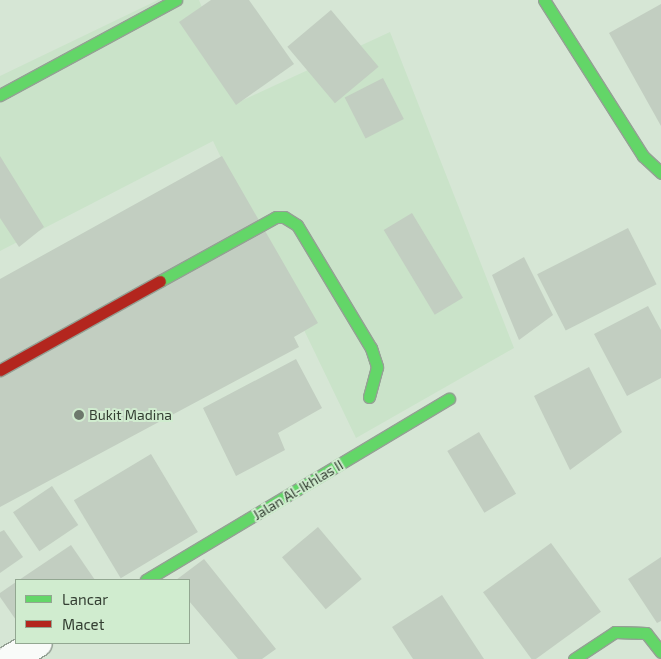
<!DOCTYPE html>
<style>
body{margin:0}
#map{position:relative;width:661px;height:659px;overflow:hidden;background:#d6e6d5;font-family:"Exo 2",sans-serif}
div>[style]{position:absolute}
.built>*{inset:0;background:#cae3c9}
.building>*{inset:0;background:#c2cec1;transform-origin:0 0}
.roads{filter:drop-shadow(1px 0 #94a094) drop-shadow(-1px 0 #94a094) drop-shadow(0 1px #94a094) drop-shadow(0 -1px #94a094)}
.street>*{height:28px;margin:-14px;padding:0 14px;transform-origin:14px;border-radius:14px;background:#f9fbf9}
.fast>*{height:11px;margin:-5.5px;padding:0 5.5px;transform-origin:5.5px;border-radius:5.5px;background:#63d668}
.jam>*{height:11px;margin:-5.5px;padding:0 5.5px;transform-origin:5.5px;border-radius:5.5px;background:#b3261e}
.dots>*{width:14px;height:14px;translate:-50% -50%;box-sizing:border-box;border:2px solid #d0eccf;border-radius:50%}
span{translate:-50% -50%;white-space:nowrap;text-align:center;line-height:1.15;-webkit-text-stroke:4px #d0eccf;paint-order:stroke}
.poi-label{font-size:14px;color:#343f33}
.left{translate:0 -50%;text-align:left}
.street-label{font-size:14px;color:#343f33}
.legend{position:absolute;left:15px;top:579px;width:175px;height:65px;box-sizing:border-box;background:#d0eccf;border:1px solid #92a791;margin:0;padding:6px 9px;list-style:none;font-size:15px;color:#343f33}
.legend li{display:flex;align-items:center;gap:10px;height:25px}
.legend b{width:25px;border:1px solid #92a791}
</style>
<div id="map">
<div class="built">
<i style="clip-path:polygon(158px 0,199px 0,239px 102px,390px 32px,514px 348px,356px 438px,213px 141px,0 251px,0 76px)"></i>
</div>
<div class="building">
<i style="clip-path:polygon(211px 0,249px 0,294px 64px,236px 105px,179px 22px)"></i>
<i style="clip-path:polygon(661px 4px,661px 126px,609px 33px)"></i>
<i style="left:331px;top:10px;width:74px;height:57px;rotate:50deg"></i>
<i style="left:383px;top:78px;width:46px;height:43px;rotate:63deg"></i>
<i style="clip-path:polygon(0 156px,44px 227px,19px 247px,0 218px)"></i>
<i style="clip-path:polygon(222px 156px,318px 323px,294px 337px,299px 347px,0 507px,0 279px)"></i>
<i style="left:412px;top:213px;width:99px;height:33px;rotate:59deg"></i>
<i style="left:628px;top:228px;width:63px;height:102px;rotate:63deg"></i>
<i style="clip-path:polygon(524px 257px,553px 315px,519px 340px,492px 275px)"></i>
<i style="clip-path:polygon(648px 306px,661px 330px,661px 378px,627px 396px,594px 334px)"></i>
<i style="clip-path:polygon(296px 359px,322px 408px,278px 433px,285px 450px,236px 476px,203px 408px)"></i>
<i style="clip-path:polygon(589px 367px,622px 432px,570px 470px,534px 396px)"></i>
<i style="left:479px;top:432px;width:72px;height:37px;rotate:59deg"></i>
<i style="left:151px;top:454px;width:91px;height:90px;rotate:59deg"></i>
<i style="left:52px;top:486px;width:47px;height:47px;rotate:56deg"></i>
<i style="left:318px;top:527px;width:68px;height:47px;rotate:50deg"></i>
<i style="clip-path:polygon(4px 530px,23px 557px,0 573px,0 532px)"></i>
<i style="left:551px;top:543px;width:85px;height:84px;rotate:54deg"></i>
<i style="clip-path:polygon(71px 545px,95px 580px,19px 580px)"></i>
<i style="clip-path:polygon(661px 557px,661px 621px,657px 623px,628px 579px)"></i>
<i style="clip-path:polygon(204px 559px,276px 649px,262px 659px,238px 659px,189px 601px,189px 580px,176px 580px)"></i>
<i style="clip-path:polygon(16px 582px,16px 620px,0 597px,0 593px)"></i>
<i style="clip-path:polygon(442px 595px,484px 659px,413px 659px,392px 627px)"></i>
</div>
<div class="roads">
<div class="street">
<i style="left:10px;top:659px;width:32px;rotate:-30deg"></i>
</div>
<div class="fast">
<i style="left:544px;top:0;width:185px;rotate:57.6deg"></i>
<i style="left:643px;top:156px;width:25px;rotate:43deg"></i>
<i style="left:0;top:95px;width:200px;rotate:-28.4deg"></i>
<i style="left:160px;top:281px;width:132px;rotate:-28.9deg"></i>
<i style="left:276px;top:217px;width:8px"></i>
<i style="left:284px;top:217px;width:15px;rotate:32deg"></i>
<i style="left:297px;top:225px;width:144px;rotate:59deg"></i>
<i style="left:371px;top:348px;width:20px;rotate:72deg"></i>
<i style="left:377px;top:367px;width:31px;rotate:105deg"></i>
<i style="left:146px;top:580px;width:353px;rotate:-30.9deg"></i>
<i style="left:574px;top:659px;width:49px;rotate:-33.4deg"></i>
<i style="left:615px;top:632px;width:31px;rotate:2deg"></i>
<i style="left:646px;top:633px;width:24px;rotate:52deg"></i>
</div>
<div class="jam">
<i style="left:0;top:370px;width:183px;rotate:-29.1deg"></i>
</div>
</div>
<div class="dots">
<i style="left:79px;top:415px;background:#6d796c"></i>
</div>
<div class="poi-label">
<span class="left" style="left:89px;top:415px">Bukit Madina</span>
</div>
<div class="street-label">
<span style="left:298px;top:490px;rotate:-31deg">Jalan Al-Ikhlas II</span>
</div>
<ul class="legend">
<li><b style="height:6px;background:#63d668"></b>Lancar</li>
<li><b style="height:6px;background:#b3261e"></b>Macet</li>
</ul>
</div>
